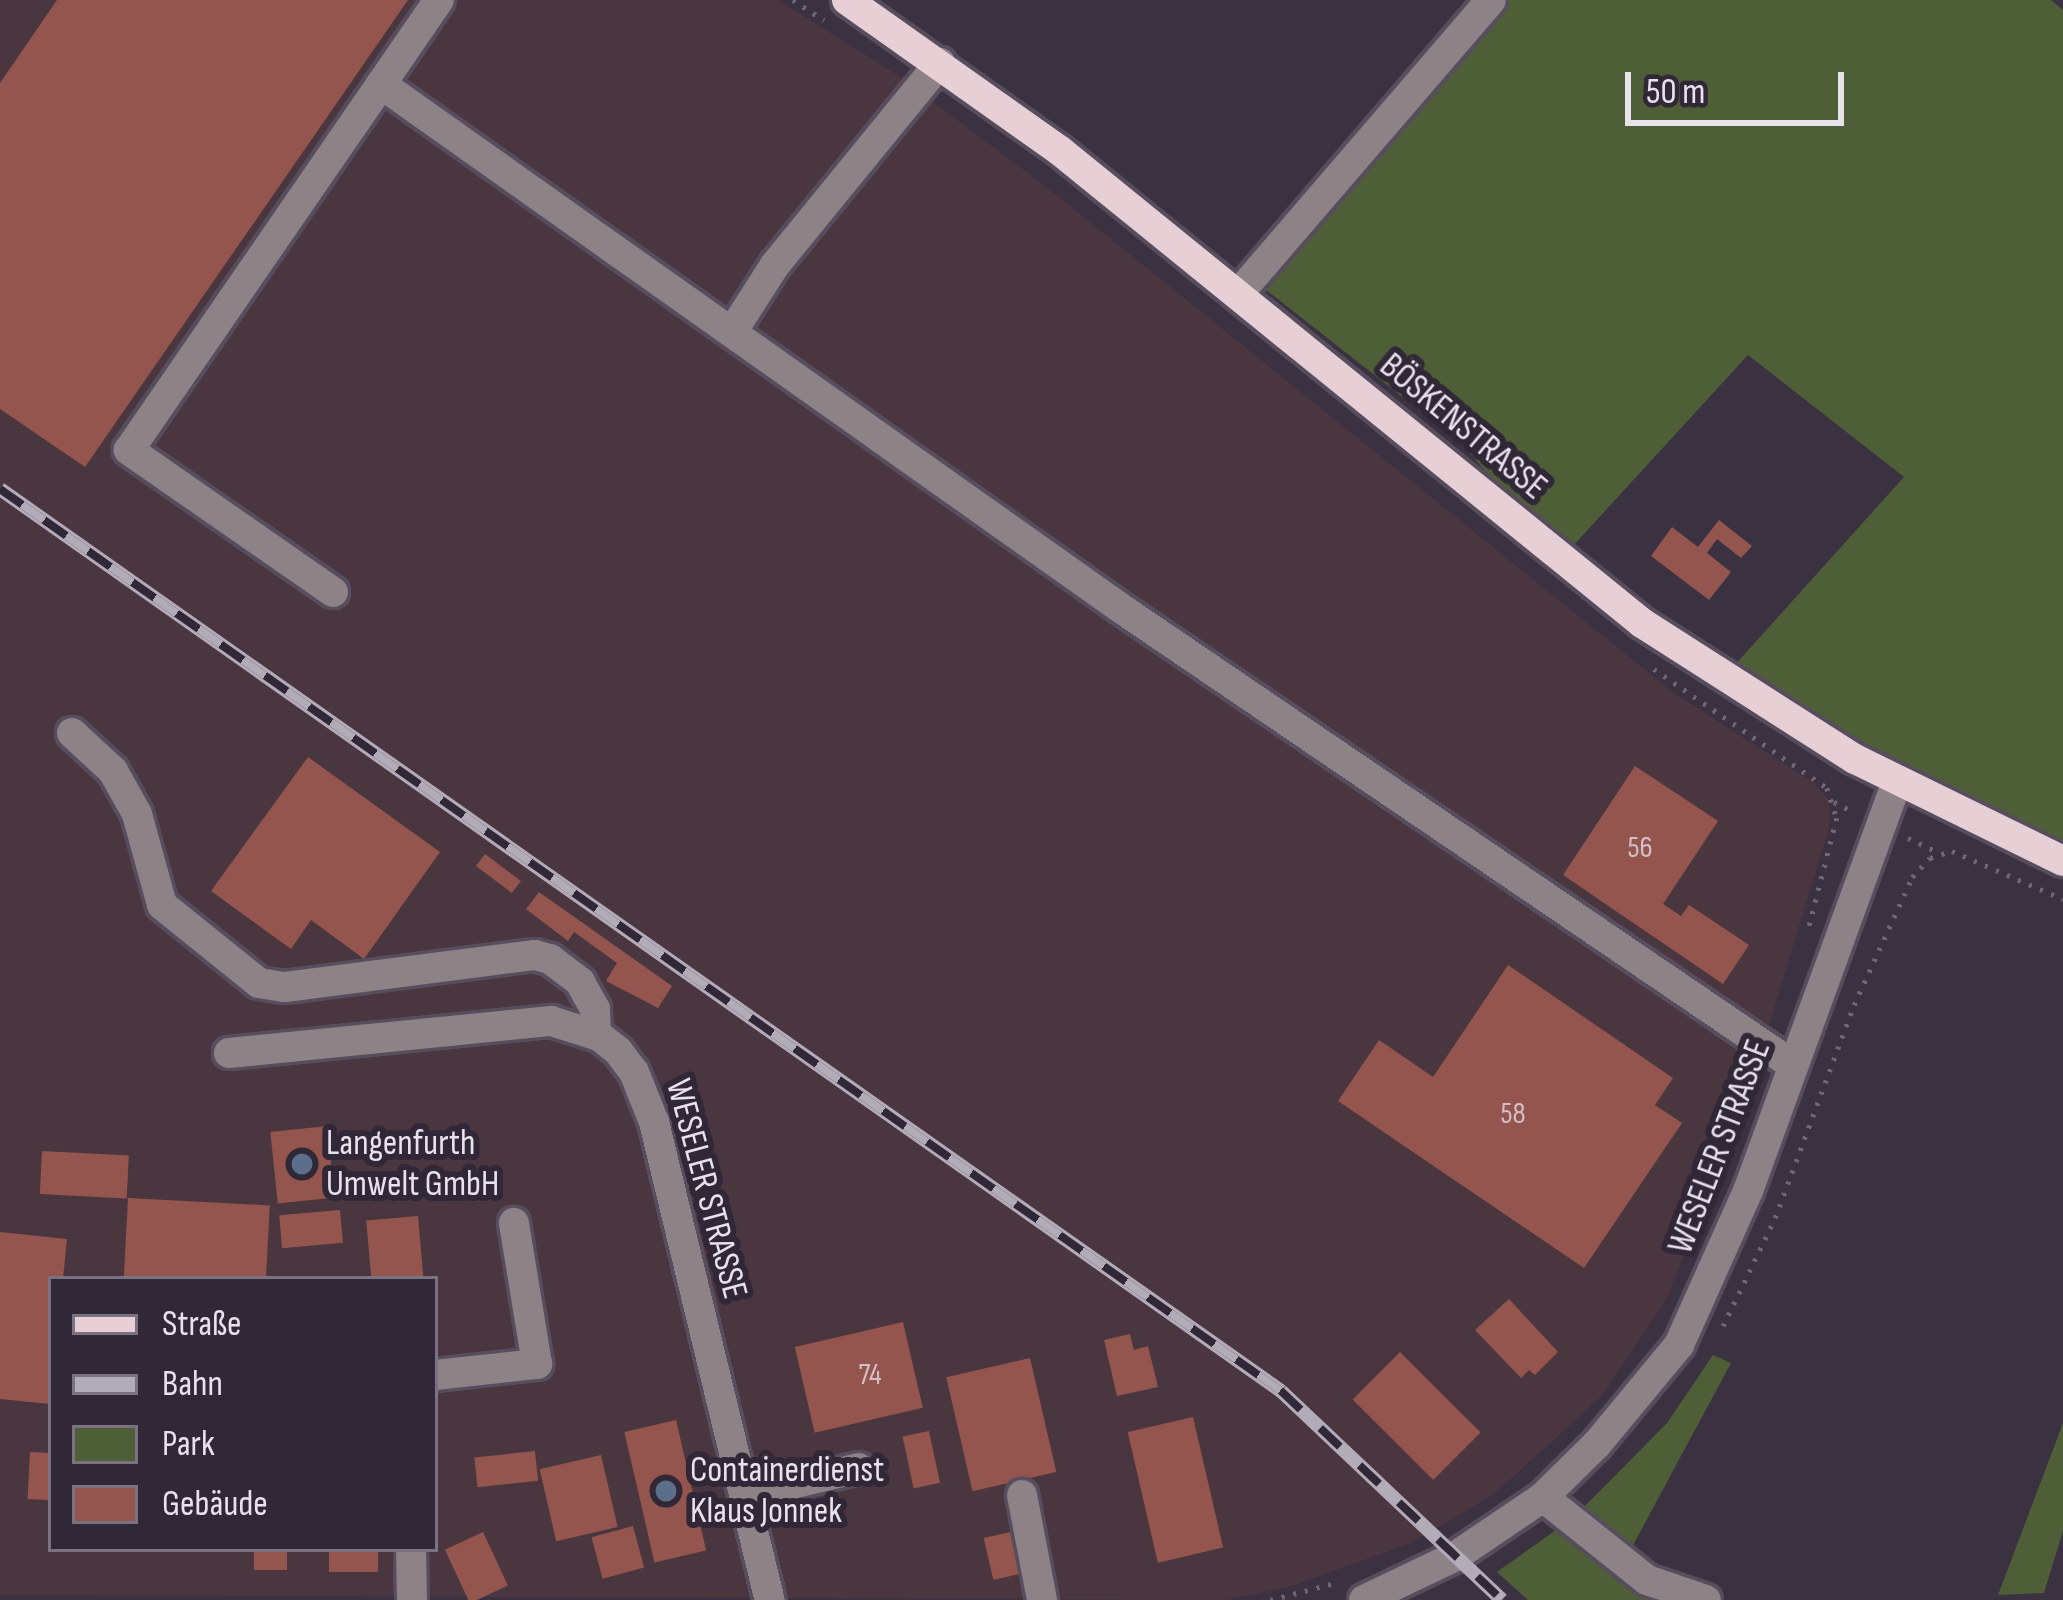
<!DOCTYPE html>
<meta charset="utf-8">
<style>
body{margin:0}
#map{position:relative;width:2063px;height:1600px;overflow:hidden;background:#3a3141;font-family:"Sofia Sans Condensed",sans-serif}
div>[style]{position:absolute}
.industrial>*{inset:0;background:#4a363e}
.green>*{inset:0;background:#4e5e36}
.building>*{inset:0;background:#93554e;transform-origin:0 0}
.path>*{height:4.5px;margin-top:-2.25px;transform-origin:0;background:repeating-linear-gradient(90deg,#6f6776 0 3px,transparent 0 12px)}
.roads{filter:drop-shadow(3px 0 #564d5d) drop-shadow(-3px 0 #564d5d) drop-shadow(0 3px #564d5d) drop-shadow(0 -3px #564d5d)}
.minor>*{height:30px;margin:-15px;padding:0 15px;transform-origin:15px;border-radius:15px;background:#8d8285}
.major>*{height:30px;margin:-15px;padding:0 15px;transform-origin:15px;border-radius:15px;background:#e6cfd5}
.rail>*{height:14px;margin-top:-7px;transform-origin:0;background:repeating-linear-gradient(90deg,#302737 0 27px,#b2abb8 0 54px);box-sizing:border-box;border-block:3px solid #b2abb8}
.dots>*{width:33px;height:33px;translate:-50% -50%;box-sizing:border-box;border:6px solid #302737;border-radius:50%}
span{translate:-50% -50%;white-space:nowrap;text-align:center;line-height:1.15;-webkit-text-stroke:12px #302737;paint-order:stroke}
.number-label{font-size:30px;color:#d3bfc5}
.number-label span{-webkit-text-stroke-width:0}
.street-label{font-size:36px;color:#e8e2ed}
.poi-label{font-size:36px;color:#e8e2ed}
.left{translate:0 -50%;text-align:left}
.legend{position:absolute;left:48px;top:1276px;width:390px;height:276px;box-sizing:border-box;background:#302737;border:3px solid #7a7280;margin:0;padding:15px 21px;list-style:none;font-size:36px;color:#e8e2ed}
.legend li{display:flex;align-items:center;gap:24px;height:60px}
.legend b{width:60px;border:3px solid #7a7280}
.scale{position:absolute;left:1625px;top:72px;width:219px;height:54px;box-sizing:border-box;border:6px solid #e8e2ed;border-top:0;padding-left:15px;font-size:36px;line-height:42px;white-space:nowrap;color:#e8e2ed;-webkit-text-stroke:9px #302737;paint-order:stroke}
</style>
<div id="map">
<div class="industrial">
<i style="clip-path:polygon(evenodd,0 0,778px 0,896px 74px,1044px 185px,1674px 693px,1816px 784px,1829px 801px,1829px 828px,1744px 1107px,1666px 1300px,1601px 1397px,1493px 1495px,1411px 1543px,1292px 1586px,1226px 1600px,0 1595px,0 0,51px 1279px,435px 1279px,435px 1549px,51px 1549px,51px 1279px)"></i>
</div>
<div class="green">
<i style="clip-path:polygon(1491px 0,2051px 0,2063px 10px,2063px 858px,1724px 677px,1904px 477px,1748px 355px,1561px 559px,1461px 443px,1252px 279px)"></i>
<i style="clip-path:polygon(1713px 1355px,1731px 1363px,1631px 1549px,1582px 1509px,1667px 1423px)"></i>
<i style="clip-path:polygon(2063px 1423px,2063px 1531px,2044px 1593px,1998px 1595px)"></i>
<i style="clip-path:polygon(1556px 1530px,1601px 1566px,1650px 1600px,1528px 1600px,1497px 1572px)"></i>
</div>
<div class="building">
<i style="clip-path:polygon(57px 0,408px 0,85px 467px,0 409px,0 83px)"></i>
<i style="clip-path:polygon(1719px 520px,1752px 546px,1741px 558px,1717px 539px,1707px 553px,1731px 572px,1709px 600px,1651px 556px,1672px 527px,1698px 547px)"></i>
<i style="clip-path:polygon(308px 757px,440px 852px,364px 959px,311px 920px,291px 949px,211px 891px)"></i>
<i style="clip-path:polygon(1635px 766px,1718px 821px,1663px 904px,1681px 916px,1689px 905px,1749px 945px,1723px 984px,1563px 875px)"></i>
<i style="left:485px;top:854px;width:45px;height:15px;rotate:37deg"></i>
<i style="clip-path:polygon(539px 892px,672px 986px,658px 1008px,606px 981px,617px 963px,574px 932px,568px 941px,526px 909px)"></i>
<i style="clip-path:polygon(1508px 965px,1673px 1078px,1655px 1105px,1682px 1123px,1584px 1268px,1338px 1101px,1379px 1040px,1433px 1077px)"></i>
<i style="left:327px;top:1126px;width:72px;height:57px;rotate:84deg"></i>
<i style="left:42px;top:1151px;width:87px;height:43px;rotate:3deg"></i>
<i style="left:128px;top:1198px;width:142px;height:81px;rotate:3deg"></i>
<i style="left:340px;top:1210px;width:33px;height:61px;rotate:85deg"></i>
<i style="left:418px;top:1216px;width:63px;height:52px;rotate:85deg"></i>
<i style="clip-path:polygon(0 1232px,67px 1239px,63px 1279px,51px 1279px,50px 1404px,0 1399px)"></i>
<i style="clip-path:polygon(1509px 1299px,1558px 1352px,1535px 1375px,1529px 1370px,1521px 1378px,1475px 1330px)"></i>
<i style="left:903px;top:1322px;width:88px;height:111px;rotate:77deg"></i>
<i style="clip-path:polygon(1130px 1334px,1134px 1350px,1148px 1346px,1158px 1387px,1117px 1396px,1104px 1340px)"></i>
<i style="left:1400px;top:1352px;width:114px;height:67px;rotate:45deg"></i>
<i style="left:1030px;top:1358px;width:117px;height:86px;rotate:77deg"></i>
<i style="left:1193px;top:1417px;width:134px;height:67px;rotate:77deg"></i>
<i style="left:676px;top:1420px;width:134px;height:53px;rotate:77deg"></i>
<i style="left:929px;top:1431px;width:53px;height:27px;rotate:78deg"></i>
<i style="left:535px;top:1451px;width:30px;height:61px;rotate:84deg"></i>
<i style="left:30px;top:1452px;width:21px;height:47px;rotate:3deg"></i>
<i style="left:601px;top:1455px;width:74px;height:63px;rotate:77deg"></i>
<i style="left:633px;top:1526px;width:43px;height:43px;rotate:75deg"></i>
<i style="left:483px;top:1532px;width:59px;height:42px;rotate:65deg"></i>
<i style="left:1010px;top:1532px;width:43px;height:27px;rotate:77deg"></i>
<i style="left:254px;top:1549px;width:33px;height:21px"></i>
<i style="left:329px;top:1549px;width:49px;height:23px"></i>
</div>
<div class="path">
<i style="left:793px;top:0;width:37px;rotate:33deg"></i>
<i style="left:1654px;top:669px;width:210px;rotate:34.5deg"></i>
<i style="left:1827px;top:788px;width:32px;rotate:72deg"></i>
<i style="left:1837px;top:818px;width:113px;rotate:104.4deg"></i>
<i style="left:1834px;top:802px;width:22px;rotate:27deg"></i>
<i style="left:1908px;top:838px;width:35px;rotate:25deg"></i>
<i style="left:1723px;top:1326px;width:120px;rotate:-64.3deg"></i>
<i style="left:1775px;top:1218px;width:227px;rotate:-69.7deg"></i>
<i style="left:1854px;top:1005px;width:141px;rotate:-65.6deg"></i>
<i style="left:1912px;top:877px;width:26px;rotate:-47deg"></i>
<i style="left:1930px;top:858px;width:23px;rotate:-18deg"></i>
<i style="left:1952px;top:851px;width:121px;rotate:23.4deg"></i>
<i style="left:1270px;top:1600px;width:70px;rotate:-14.8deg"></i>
</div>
<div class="roads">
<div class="minor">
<i style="left:381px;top:84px;width:905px;rotate:35.32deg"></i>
<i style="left:1119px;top:607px;width:815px;rotate:34.2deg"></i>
<i style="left:1239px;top:293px;width:386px;rotate:-49.3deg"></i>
<i style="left:732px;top:332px;width:80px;rotate:-57.3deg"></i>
<i style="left:775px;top:265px;width:261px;rotate:-50.8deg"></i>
<i style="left:333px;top:592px;width:249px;rotate:-145.2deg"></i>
<i style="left:129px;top:450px;width:546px;rotate:-55.44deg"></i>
<i style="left:72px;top:733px;width:56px;rotate:42.8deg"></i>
<i style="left:113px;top:771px;width:49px;rotate:60.8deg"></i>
<i style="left:137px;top:814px;width:94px;rotate:74.6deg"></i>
<i style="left:162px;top:905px;width:124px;rotate:38.8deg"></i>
<i style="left:259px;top:983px;width:26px;rotate:9deg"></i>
<i style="left:285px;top:987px;width:252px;rotate:-7.3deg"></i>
<i style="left:535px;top:955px;width:16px;rotate:15deg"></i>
<i style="left:550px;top:959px;width:38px;rotate:37deg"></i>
<i style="left:580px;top:982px;width:31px;rotate:61deg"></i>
<i style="left:595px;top:1009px;width:26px;rotate:88deg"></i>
<i style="left:229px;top:1053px;width:324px;rotate:-5.7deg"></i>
<i style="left:551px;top:1021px;width:50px;rotate:17.4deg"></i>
<i style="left:599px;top:1036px;width:24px;rotate:38deg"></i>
<i style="left:618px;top:1051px;width:26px;rotate:53deg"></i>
<i style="left:634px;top:1072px;width:54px;rotate:68.2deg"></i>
<i style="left:654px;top:1122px;width:492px;rotate:76.4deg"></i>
<i style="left:435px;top:1375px;width:103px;rotate:-6.2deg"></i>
<i style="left:537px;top:1364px;width:143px;rotate:-99.3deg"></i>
<i style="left:745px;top:1495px;width:117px;rotate:-13.3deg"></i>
<i style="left:1022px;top:1495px;width:107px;rotate:79.2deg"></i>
<i style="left:1543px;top:1497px;width:133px;rotate:38.6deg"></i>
<i style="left:1647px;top:1580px;width:62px;rotate:18.7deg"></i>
<i style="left:411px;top:1549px;width:51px;rotate:88.9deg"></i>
<i style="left:1364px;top:1600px;width:102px;rotate:-25.6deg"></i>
<i style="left:1456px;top:1556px;width:105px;rotate:-34.1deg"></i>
<i style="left:1543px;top:1497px;width:76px;rotate:-44.5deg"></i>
<i style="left:1597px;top:1444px;width:129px;rotate:-50.4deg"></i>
<i style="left:1679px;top:1345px;width:169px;rotate:-65.9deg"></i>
<i style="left:1748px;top:1191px;width:436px;rotate:-70deg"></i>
</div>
<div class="major">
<i style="left:847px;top:0;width:260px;rotate:35.3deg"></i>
<i style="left:1059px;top:150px;width:751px;rotate:39.05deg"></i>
<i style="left:1642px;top:623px;width:253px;rotate:32.6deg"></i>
<i style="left:1855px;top:759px;width:232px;rotate:26.1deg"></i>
</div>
</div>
<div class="rail">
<i style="left:0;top:489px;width:1567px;rotate:35.15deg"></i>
<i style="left:1281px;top:1391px;width:304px;rotate:43.4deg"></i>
</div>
<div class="dots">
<i style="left:302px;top:1164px;background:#5c6f8a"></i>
<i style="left:666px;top:1491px;background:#5c6f8a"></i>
</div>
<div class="number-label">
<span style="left:1640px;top:848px">56</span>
<span style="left:1513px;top:1114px">58</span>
<span style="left:870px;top:1375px">74</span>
</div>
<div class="street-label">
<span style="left:1463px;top:427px;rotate:40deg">BÖSKENSTRASSE</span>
<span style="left:1720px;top:1147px;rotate:-69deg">WESELER STRASSE</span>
<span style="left:706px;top:1189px;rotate:75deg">WESELER STRASSE</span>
</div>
<div class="poi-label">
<span class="left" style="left:326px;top:1164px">Langenfurth<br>Umwelt GmbH</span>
<span class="left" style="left:690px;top:1491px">Containerdienst<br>Klaus Jonnek</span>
</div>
<ul class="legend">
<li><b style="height:15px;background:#e6cfd5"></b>Straße</li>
<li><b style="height:15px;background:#b2abb8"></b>Bahn</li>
<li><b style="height:33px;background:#4e5e36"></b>Park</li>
<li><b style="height:33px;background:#93554e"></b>Gebäude</li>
</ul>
<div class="scale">50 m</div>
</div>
